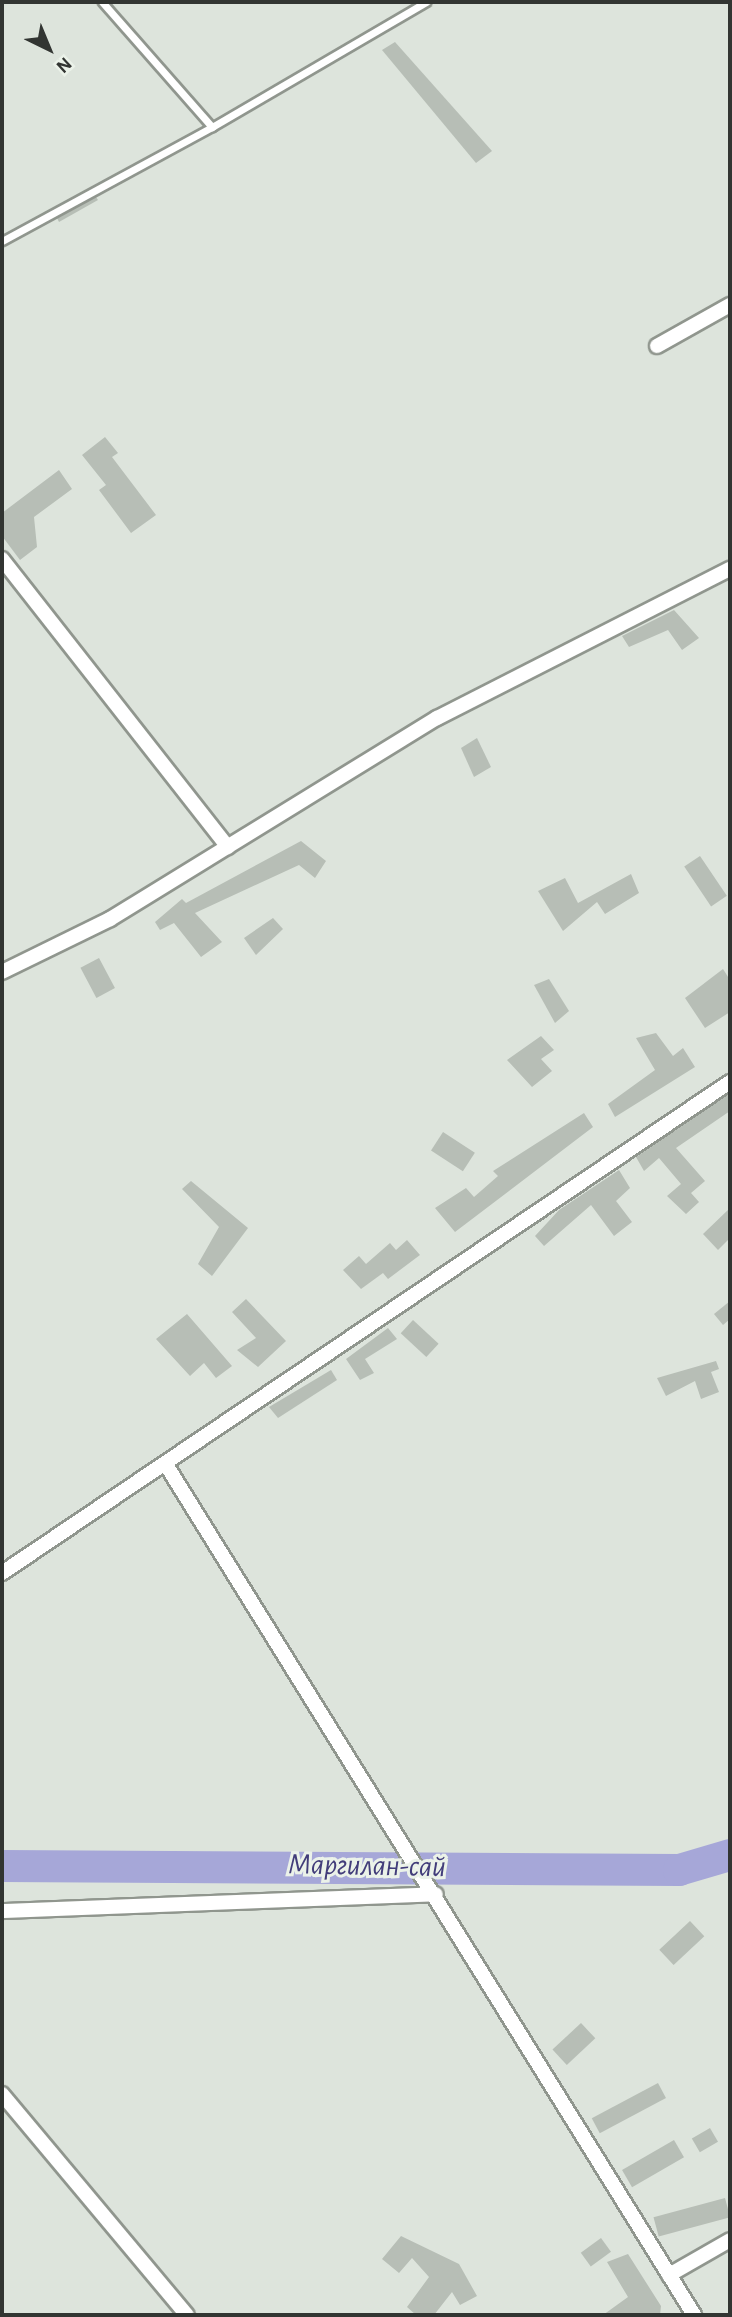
<!DOCTYPE html>
<meta charset="utf-8">
<style>
body{margin:0}
#map{position:relative;width:732px;height:2317px;overflow:hidden;background:#dde4dc;font-family:"Alegreya Sans",sans-serif}
div>[style]{position:absolute}
.river>*{height:32px;margin:-16px;padding:0 16px;transform-origin:16px;border-radius:16px;background:#a6a7d8}
.building>*{inset:0;background:#b7beb6;transform-origin:0 0}
.roads{filter:drop-shadow(2px 0 #90968e) drop-shadow(-2px 0 #90968e) drop-shadow(0 2px #90968e) drop-shadow(0 -2px #90968e)}
.service>*{height:7px;margin:-3.5px;padding:0 3.5px;transform-origin:3.5px;border-radius:3.5px;background:#fff}
.minor>*{height:14px;margin:-7px;padding:0 7px;transform-origin:7px;border-radius:7px;background:#fff}
span{translate:-50% -50%;white-space:nowrap;text-align:center;line-height:1.15;-webkit-text-stroke:6px #ebf2e9;paint-order:stroke}
.water-label{font-size:30px;color:#423d7a;font-style:italic}
.frame{position:absolute;inset:0;border:4px solid #323532;pointer-events:none}
.north{position:absolute;left:14px;top:14px;width:70px;height:70px;-webkit-text-stroke:5px #ebf2e9;paint-order:stroke;rotate:137deg;font-size:19px;font-weight:700;line-height:28px;text-align:center;color:#323532}
.north::after{content:'';display:block;margin:auto;width:24px;height:32px;background:#323532;clip-path:polygon(50% 0,100% 100%,50% 72%,0 100%)}
</style>
<div id="map">
<div class="river">
<i style="left:2px;top:1866px;width:677px;rotate:0.34deg"></i>
<i style="left:679px;top:1870px;width:53px;rotate:-16.4deg"></i>
</div>
<div class="building">
<i style="clip-path:polygon(395px 42px,492px 151px,476px 163px,382px 50px)"></i>
<i style="clip-path:polygon(96px 197px,98px 200px,59px 222px,57px 218px)"></i>
<i style="clip-path:polygon(105px 437px,118px 453px,112px 457px,156px 515px,131px 533px,99px 490px,106px 485px,82px 455px)"></i>
<i style="clip-path:polygon(59px 470px,72px 489px,34px 517px,37px 547px,20px 560px,2px 536px,2px 513px)"></i>
<i style="clip-path:polygon(674px 610px,699px 638px,682px 650px,668px 630px,629px 647px,622px 636px)"></i>
<i style="clip-path:polygon(477px 738px,491px 767px,474px 777px,461px 748px)"></i>
<i style="clip-path:polygon(301px 841px,326px 861px,315px 878px,299px 865px,195px 913px,222px 942px,201px 957px,174px 923px,160px 930px,155px 922px,182px 899px,186px 903px)"></i>
<i style="left:700px;top:856px;width:48px;height:19px;rotate:56deg"></i>
<i style="clip-path:polygon(631px 874px,639px 893px,605px 914px,597px 902px,563px 931px,538px 891px,565px 878px,578px 903px)"></i>
<i style="clip-path:polygon(273px 918px,283px 929px,256px 955px,244px 938px)"></i>
<i style="left:99px;top:958px;width:34px;height:21px;rotate:62deg"></i>
<i style="clip-path:polygon(723px 969px,730px 980px,730px 1012px,705px 1028px,685px 998px)"></i>
<i style="clip-path:polygon(549px 979px,569px 1011px,555px 1023px,534px 985px)"></i>
<i style="clip-path:polygon(656px 1033px,673px 1056px,683px 1048px,695px 1067px,615px 1117px,608px 1104px,655px 1070px,636px 1038px)"></i>
<i style="clip-path:polygon(541px 1036px,554px 1050px,541px 1059px,552px 1071px,532px 1087px,507px 1060px)"></i>
<i style="clip-path:polygon(730px 1093px,730px 1111px,676px 1148px,705px 1181px,691px 1193px,699px 1202px,686px 1214px,667px 1196px,681px 1184px,659px 1158px,644px 1171px,636px 1157px)"></i>
<i style="clip-path:polygon(584px 1113px,593px 1127px,455px 1232px,435px 1208px,466px 1188px,474px 1197px,498px 1176px,493px 1171px)"></i>
<i style="left:443px;top:1132px;width:38px;height:22px;rotate:33deg"></i>
<i style="clip-path:polygon(619px 1170px,630px 1188px,616px 1201px,632px 1222px,614px 1236px,591px 1205px,544px 1246px,535px 1236px,559px 1210px)"></i>
<i style="clip-path:polygon(191px 1181px,248px 1228px,212px 1276px,198px 1264px,219px 1227px,182px 1189px)"></i>
<i style="clip-path:polygon(730px 1208px,730px 1238px,718px 1250px,703px 1234px)"></i>
<i style="clip-path:polygon(407px 1240px,420px 1255px,388px 1279px,383px 1273px,361px 1289px,343px 1270px,359px 1256px,366px 1264px,390px 1243px,396px 1250px)"></i>
<i style="clip-path:polygon(246px 1299px,286px 1341px,258px 1367px,237px 1350px,256px 1338px,232px 1312px)"></i>
<i style="clip-path:polygon(730px 1301px,730px 1319px,723px 1325px,714px 1314px)"></i>
<i style="clip-path:polygon(187px 1314px,232px 1366px,216px 1378px,204px 1363px,190px 1376px,156px 1339px)"></i>
<i style="left:413px;top:1320px;width:35px;height:18px;rotate:43deg"></i>
<i style="clip-path:polygon(388px 1328px,397px 1339px,365px 1359px,374px 1373px,360px 1380px,346px 1359px)"></i>
<i style="clip-path:polygon(716px 1361px,719px 1369px,711px 1372px,719px 1392px,701px 1399px,695px 1381px,666px 1396px,657px 1378px)"></i>
<i style="clip-path:polygon(331px 1370px,337px 1380px,278px 1418px,269px 1407px)"></i>
<i style="left:690px;top:1921px;width:21px;height:42px;rotate:47deg"></i>
<i style="left:581px;top:2023px;width:21px;height:39px;rotate:47deg"></i>
<i style="left:658px;top:2083px;width:17px;height:75px;rotate:62deg"></i>
<i style="left:710px;top:2128px;width:16px;height:21px;rotate:60deg"></i>
<i style="left:674px;top:2140px;width:20px;height:60px;rotate:60deg"></i>
<i style="left:725px;top:2198px;width:20px;height:74px;rotate:75deg"></i>
<i style="clip-path:polygon(401px 2236px,459px 2264px,477px 2296px,460px 2305px,452px 2292px,434px 2315px,416px 2315px,407px 2307px,429px 2277px,412px 2258px,399px 2273px,382px 2259px)"></i>
<i style="left:601px;top:2238px;width:17px;height:25px;rotate:54deg"></i>
<i style="clip-path:polygon(628px 2254px,661px 2306px,660px 2315px,603px 2315px,628px 2297px,607px 2262px)"></i>
</div>
<div class="roads">
<div class="service">
<i style="left:212px;top:127px;width:248px;rotate:-30.3deg"></i>
<i style="left:2px;top:241px;width:239px;rotate:-28.5deg"></i>
<i style="left:212px;top:127px;width:167px;rotate:-131.3deg"></i>
</div>
<div class="minor">
<i style="left:657px;top:346px;width:84px;rotate:-29.3deg"></i>
<i style="left:2px;top:559px;width:366px;rotate:51.9deg"></i>
<i style="left:2px;top:972px;width:120px;rotate:-26.1deg"></i>
<i style="left:110px;top:919px;width:384px;rotate:-31.6deg"></i>
<i style="left:437px;top:718px;width:329px;rotate:-27deg"></i>
<i style="left:165px;top:1463px;width:1003px;rotate:58.16deg"></i>
<i style="left:2px;top:1573px;width:878px;rotate:-34deg"></i>
<i style="left:2px;top:1911px;width:434px;rotate:-2.2deg"></i>
<i style="left:2px;top:2094px;width:288px;rotate:50.1deg"></i>
<i style="left:669px;top:2275px;width:70px;rotate:-29.8deg"></i>
</div>
</div>
<div class="water-label">
<span style="left:367px;top:1866px;rotate:1deg">Маргилан-сай</span>
</div>
<div class="frame"></div>
<div class="north">N</div>
</div>
